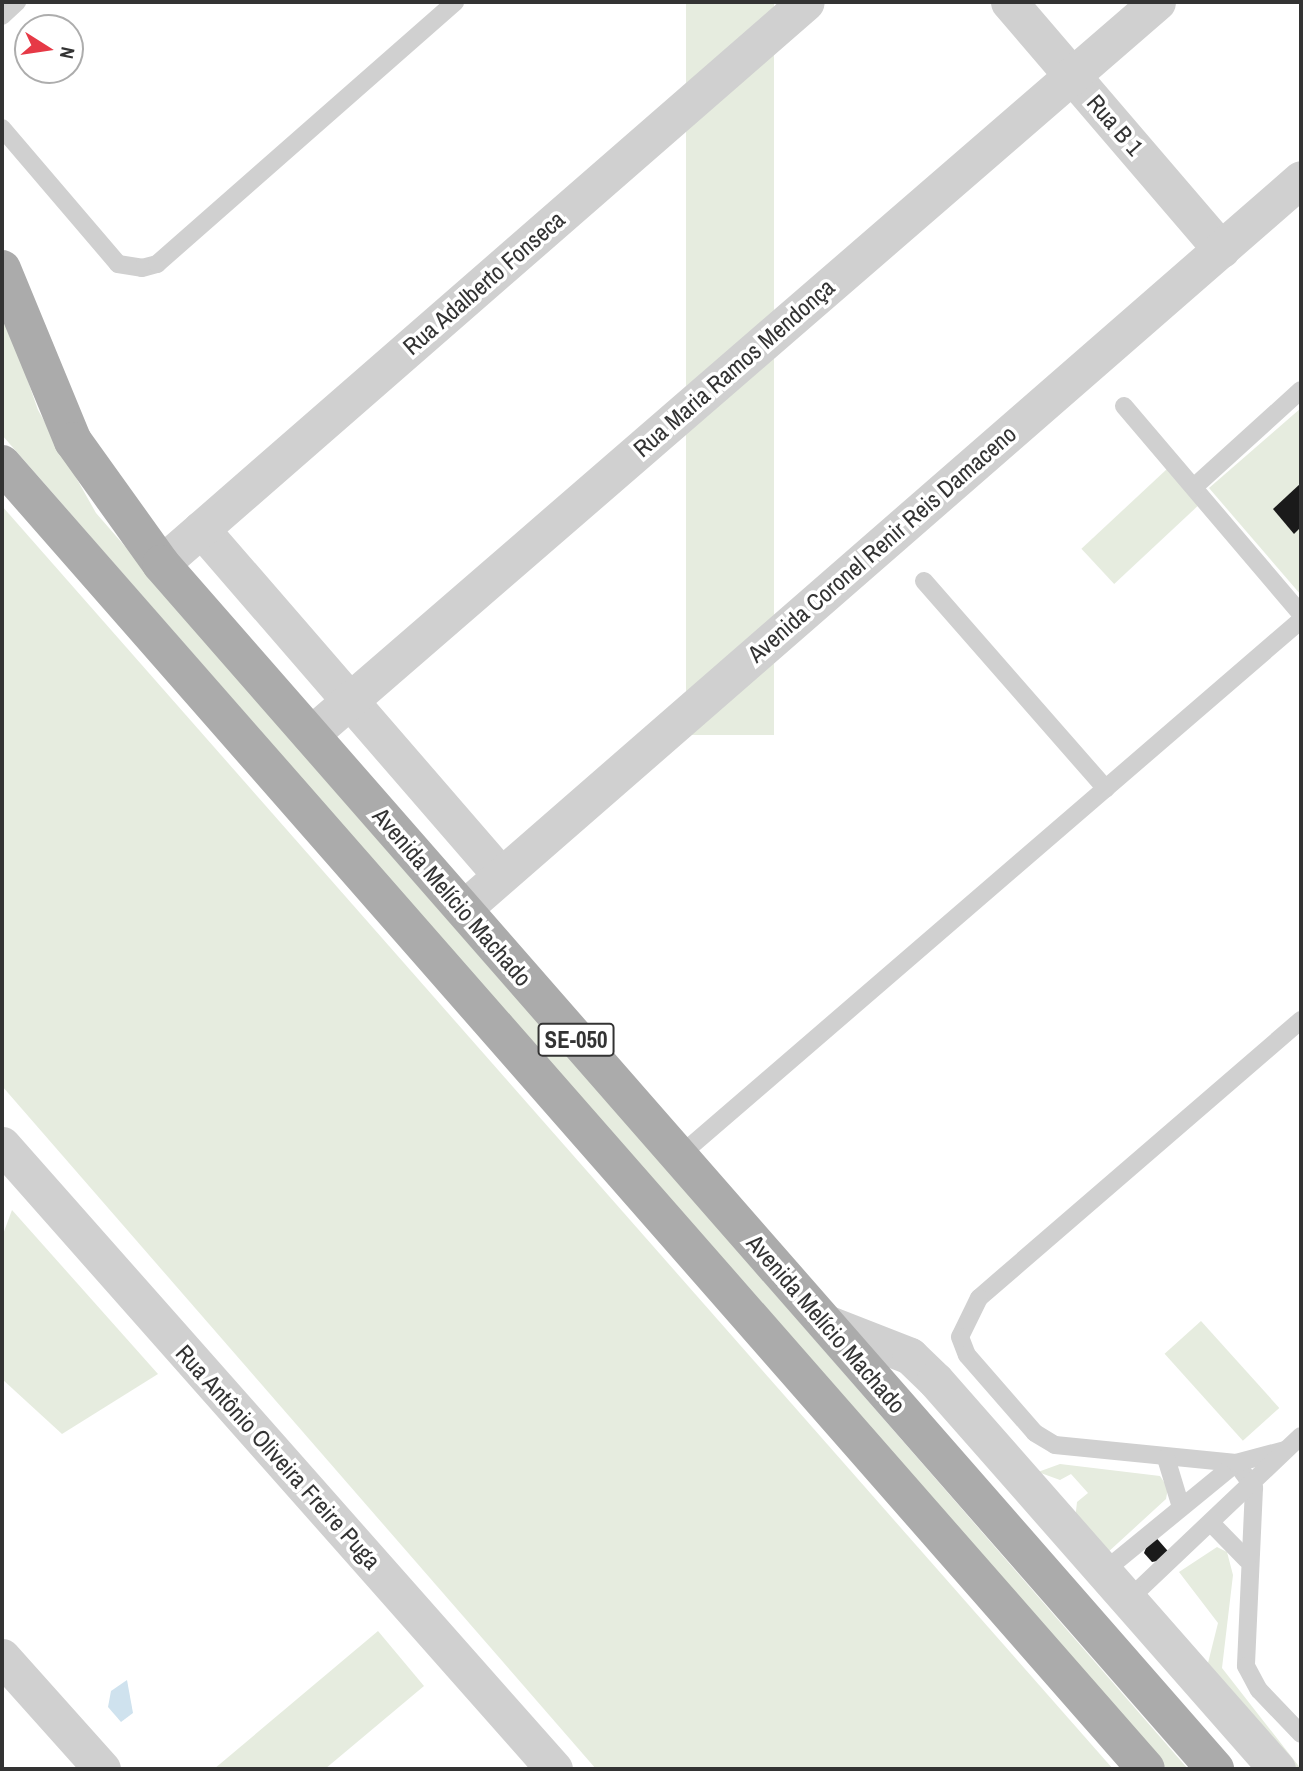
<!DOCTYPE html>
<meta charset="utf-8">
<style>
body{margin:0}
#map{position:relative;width:1303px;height:1771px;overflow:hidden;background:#fff;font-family:"Archivo Narrow",sans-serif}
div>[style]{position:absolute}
.green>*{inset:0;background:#e6ecdf;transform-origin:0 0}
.water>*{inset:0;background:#cfe2ee}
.building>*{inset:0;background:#1a1a1a}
.lane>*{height:18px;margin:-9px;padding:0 9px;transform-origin:9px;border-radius:9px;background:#d0d0d0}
.street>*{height:37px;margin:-18.5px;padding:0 18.5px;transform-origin:18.5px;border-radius:18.5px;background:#d0d0d0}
.primary>*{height:38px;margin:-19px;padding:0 19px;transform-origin:19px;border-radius:19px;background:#ababab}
span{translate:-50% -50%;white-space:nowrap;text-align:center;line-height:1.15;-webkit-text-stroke:7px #fff;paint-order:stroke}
.shield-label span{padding:2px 5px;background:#fff;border:2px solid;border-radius:5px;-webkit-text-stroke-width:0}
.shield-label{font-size:23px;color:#333;font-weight:700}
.street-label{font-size:24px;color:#333}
.frame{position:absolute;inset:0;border:4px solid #333;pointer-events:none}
.north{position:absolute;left:14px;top:14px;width:70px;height:70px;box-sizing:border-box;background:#fff;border:2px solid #adadad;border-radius:50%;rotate:102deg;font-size:19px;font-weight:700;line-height:28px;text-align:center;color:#333}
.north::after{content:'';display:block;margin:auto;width:24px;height:32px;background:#e63946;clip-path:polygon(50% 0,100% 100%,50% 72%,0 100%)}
</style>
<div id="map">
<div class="green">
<i style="left:686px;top:2px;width:88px;height:733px"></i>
<i style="clip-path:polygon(2px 307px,38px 410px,96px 513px,1188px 1769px,1167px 1769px,2px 435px)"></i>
<i style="clip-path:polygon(1301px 408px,1301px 595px,1209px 488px)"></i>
<i style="left:1167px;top:469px;width:48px;height:117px;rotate:47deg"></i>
<i style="clip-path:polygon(2px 506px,1113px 1769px,596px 1769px,2px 1086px)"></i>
<i style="clip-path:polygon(12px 1210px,158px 1374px,62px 1434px,2px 1379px,2px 1237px)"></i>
<i style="left:1201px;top:1321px;width:117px;height:49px;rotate:48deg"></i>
<i style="clip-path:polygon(1060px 1464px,1160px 1476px,1168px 1488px,1166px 1499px,1106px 1554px,1075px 1520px,1077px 1502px,1088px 1493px,1071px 1474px,1060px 1480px,1038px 1472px)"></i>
<i style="clip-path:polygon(1217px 1547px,1227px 1552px,1233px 1575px,1222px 1668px,1301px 1769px,1294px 1769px,1206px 1671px,1218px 1623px,1179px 1572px)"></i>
<i style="clip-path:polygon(378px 1631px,424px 1686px,325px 1769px,214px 1769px)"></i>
</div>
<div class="water">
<i style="clip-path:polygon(127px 1680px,133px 1713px,121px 1722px,108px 1707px,111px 1691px)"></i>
</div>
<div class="building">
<i style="clip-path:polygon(1301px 483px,1301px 527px,1294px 534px,1273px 509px)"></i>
<i style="clip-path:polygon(1152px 1533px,1174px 1558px,1152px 1562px,1144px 1553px)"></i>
</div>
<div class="lane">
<i style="left:2px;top:16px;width:21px;rotate:-43deg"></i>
<i style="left:2px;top:128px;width:179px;rotate:49.5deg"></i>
<i style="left:118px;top:264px;width:24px;rotate:9deg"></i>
<i style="left:142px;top:268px;width:16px;rotate:-15deg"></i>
<i style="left:157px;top:264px;width:397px;rotate:-41.3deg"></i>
<i style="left:1124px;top:406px;width:273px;rotate:49.6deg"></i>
<i style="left:1194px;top:487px;width:144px;rotate:-42.2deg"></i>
<i style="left:924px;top:581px;width:276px;rotate:48.8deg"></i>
<i style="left:1301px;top:1020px;width:425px;rotate:139.2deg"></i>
<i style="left:979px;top:1298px;width:43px;rotate:116deg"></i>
<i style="left:960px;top:1337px;width:19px;rotate:69deg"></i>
<i style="left:967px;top:1355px;width:103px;rotate:48.9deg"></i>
<i style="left:1035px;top:1433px;width:23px;rotate:31deg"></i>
<i style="left:1055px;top:1445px;width:182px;rotate:5.7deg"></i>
<i style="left:1236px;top:1463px;width:31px;rotate:54deg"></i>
<i style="left:1254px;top:1488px;width:178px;rotate:92.6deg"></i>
<i style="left:1246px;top:1666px;width:27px;rotate:62deg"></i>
<i style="left:1259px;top:1690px;width:61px;rotate:46.3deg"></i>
<i style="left:678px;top:1157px;width:822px;rotate:-40.76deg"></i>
<i style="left:1166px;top:1458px;width:51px;rotate:73deg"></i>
<i style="left:1212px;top:1524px;width:50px;rotate:45.8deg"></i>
<i style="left:1103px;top:1572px;width:172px;rotate:-39.3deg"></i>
<i style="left:1236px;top:1463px;width:51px;rotate:-14.9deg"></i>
<i style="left:1128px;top:1600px;width:238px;rotate:-43.5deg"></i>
</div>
<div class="street">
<i style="left:1009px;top:2px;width:326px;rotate:49.4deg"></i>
<i style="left:201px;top:529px;width:458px;rotate:49.1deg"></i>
<i style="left:161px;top:564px;width:855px;rotate:-41.07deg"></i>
<i style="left:310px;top:735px;width:1120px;rotate:-40.87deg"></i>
<i style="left:463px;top:909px;width:1111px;rotate:-41.06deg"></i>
<i style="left:2px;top:1145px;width:833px;rotate:48.5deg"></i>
<i style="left:826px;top:1323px;width:90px;rotate:21.4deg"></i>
<i style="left:910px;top:1356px;width:35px;rotate:44deg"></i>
<i style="left:935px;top:1380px;width:518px;rotate:48.68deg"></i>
<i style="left:2px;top:1657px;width:150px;rotate:48.2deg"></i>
</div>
<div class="primary">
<i style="left:2px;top:269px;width:186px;rotate:67.6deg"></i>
<i style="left:73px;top:441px;width:151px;rotate:54.4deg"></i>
<i style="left:161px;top:564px;width:1601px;rotate:48.82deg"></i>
<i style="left:2px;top:464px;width:1735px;rotate:48.76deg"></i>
</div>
<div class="shield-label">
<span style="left:576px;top:1040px">SE-050</span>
</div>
<div class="street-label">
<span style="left:1115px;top:125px;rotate:49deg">Rua B 1</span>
<span style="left:484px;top:283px;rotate:-41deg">Rua Adalberto Fonseca</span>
<span style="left:734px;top:368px;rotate:-41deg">Rua Maria Ramos Mendonça</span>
<span style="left:882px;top:544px;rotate:-41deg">Avenida Coronel Renir Reis Damaceno</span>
<span style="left:452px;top:897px;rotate:49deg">Avenida Melício Machado</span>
<span style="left:826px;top:1324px;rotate:49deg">Avenida Melício Machado</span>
<span style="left:278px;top:1457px;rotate:48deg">Rua Antônio Oliveira Freire Puga</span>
</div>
<div class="frame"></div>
<div class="north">N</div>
</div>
